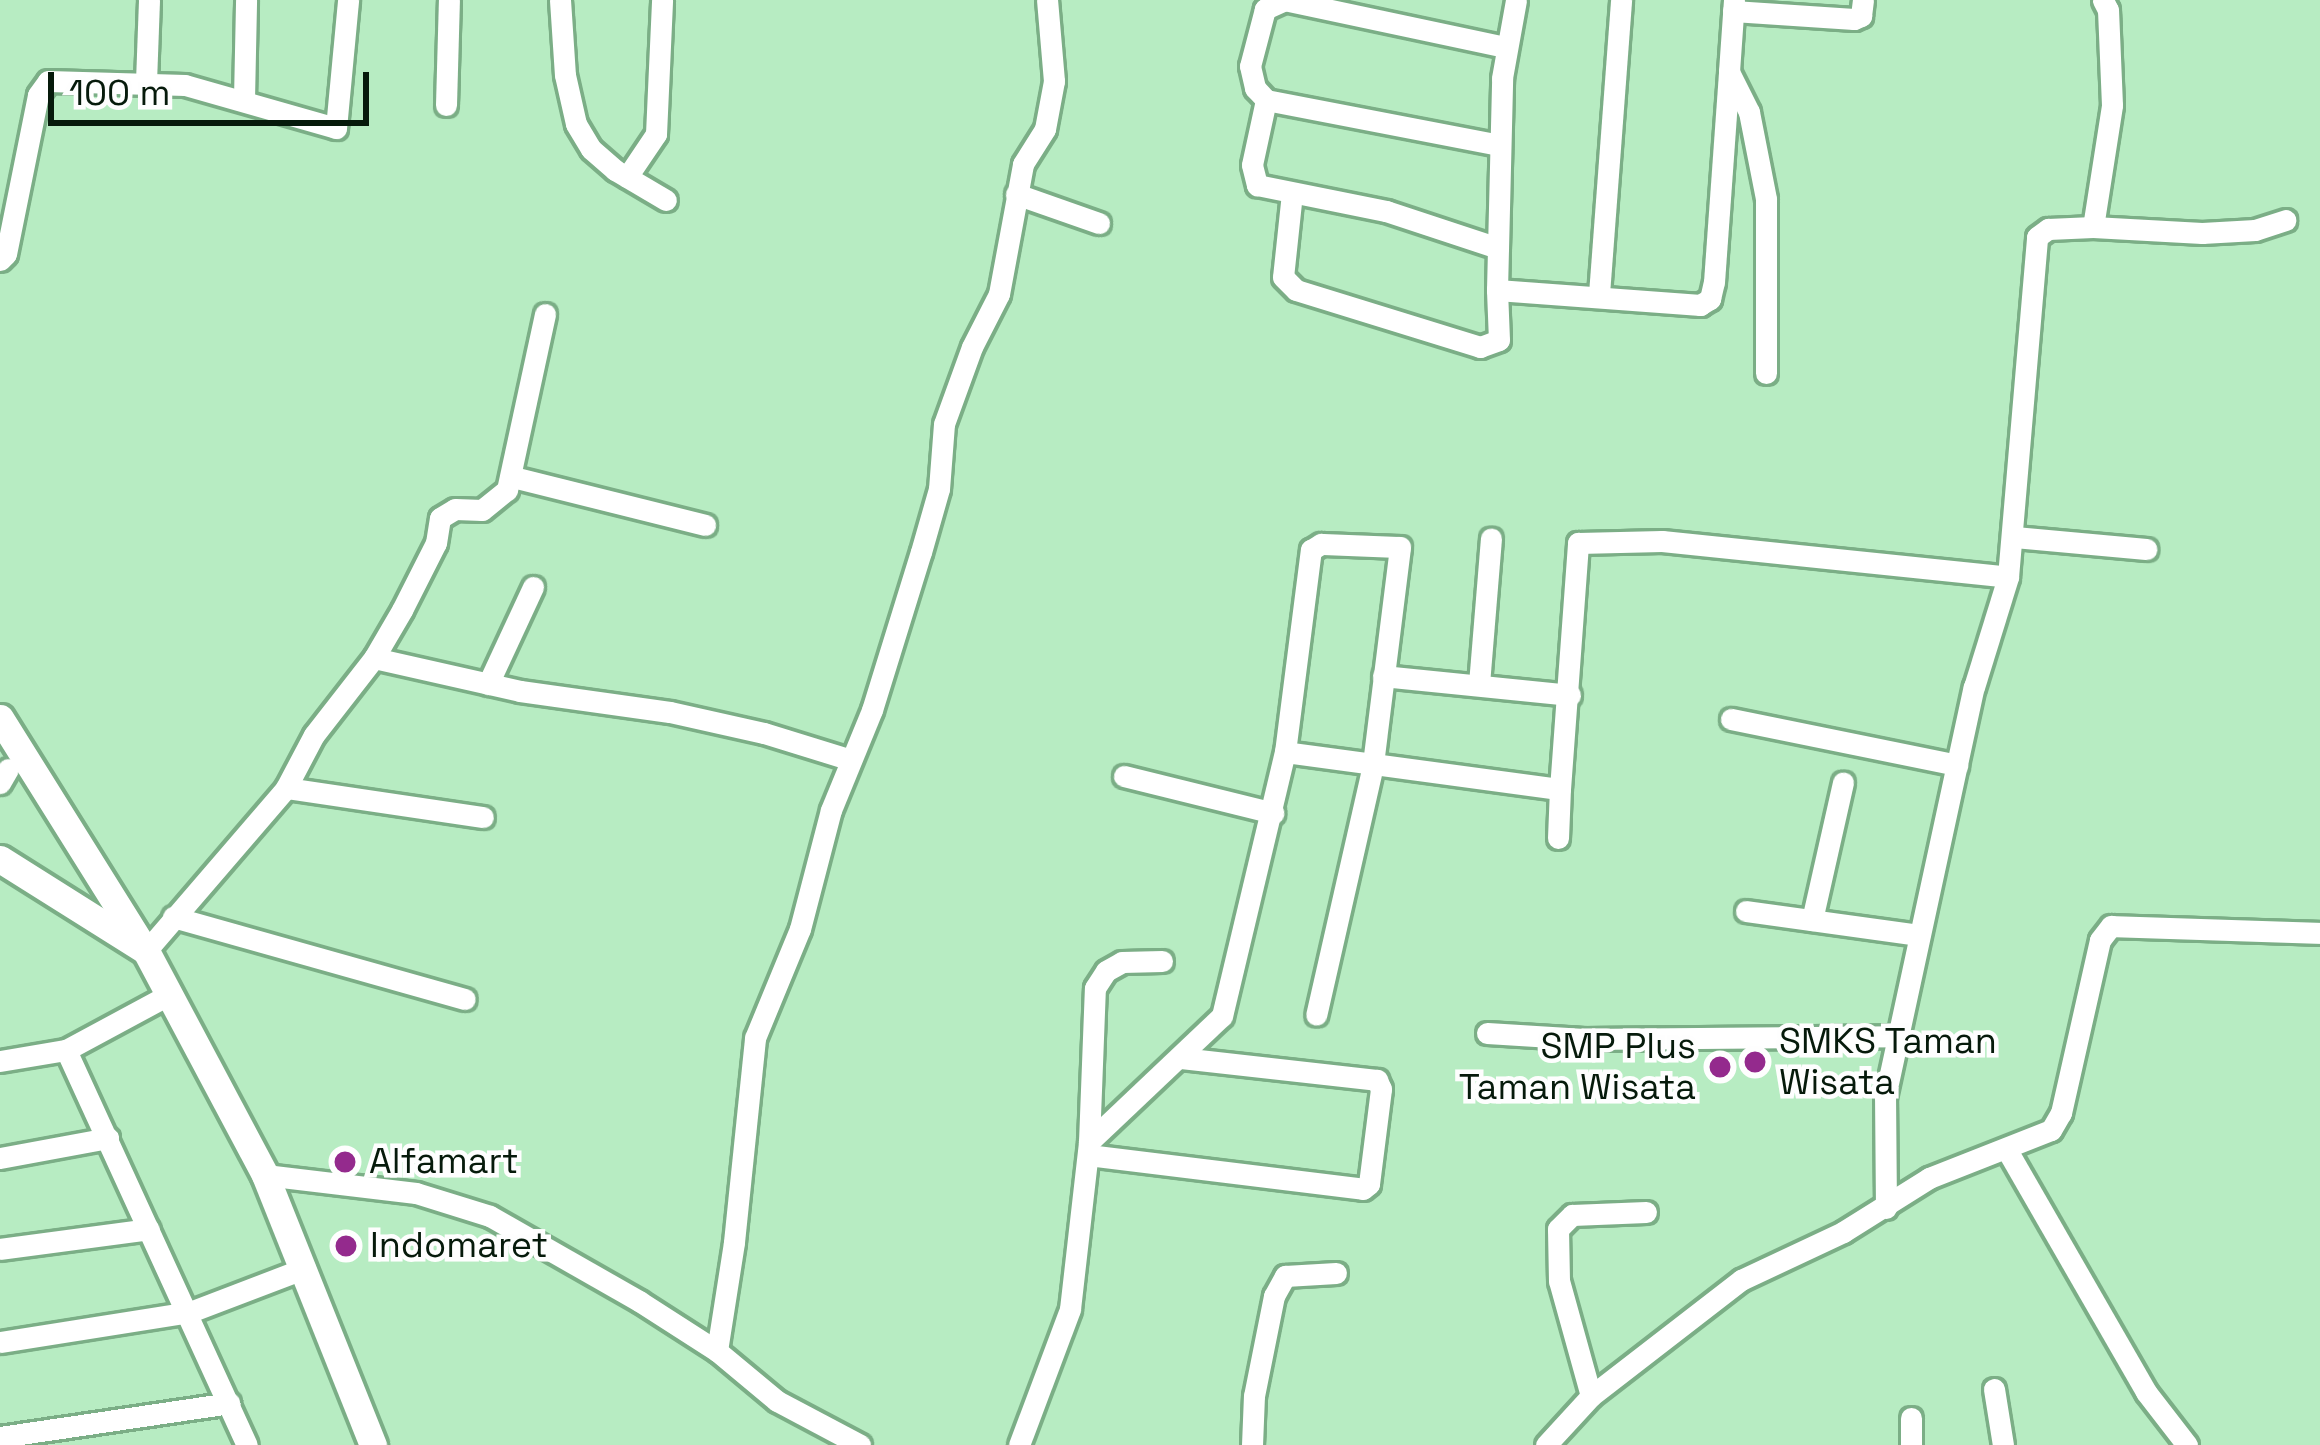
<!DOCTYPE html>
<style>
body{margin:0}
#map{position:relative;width:2320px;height:1445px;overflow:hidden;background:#b7ecc2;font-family:"Space Grotesk",sans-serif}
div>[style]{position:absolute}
.roads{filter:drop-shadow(3px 0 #7bae86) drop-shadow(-3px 0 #7bae86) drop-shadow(0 3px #7bae86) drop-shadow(0 -3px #7bae86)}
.minor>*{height:21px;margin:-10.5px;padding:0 10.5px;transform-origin:10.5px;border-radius:10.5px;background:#fff}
.tertiary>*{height:27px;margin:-13.5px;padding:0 13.5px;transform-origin:13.5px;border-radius:13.5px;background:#fff}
.dots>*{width:33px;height:33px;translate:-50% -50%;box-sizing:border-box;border:6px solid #fefefe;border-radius:50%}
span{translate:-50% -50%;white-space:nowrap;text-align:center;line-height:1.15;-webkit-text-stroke:9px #fefefe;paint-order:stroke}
.poi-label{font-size:36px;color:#061a0b}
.left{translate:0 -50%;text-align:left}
.right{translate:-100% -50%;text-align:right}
.scale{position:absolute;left:48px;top:72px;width:321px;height:54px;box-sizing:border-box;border:6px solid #061a0b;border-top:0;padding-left:15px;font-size:36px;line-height:42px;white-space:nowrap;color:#061a0b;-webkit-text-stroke:9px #fefefe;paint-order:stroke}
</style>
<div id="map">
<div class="roads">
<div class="minor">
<i style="left:560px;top:0;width:75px;rotate:86.2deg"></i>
<i style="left:565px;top:75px;width:50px;rotate:77.3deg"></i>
<i style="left:576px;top:124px;width:29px;rotate:59deg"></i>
<i style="left:591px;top:149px;width:32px;rotate:41deg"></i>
<i style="left:615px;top:170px;width:59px;rotate:30.5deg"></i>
<i style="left:1284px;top:0;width:226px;rotate:12deg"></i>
<i style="left:1734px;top:0;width:72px;rotate:94deg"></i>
<i style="left:1729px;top:72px;width:45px;rotate:63.4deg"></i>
<i style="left:1749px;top:112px;width:89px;rotate:78.9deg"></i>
<i style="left:1766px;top:199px;width:174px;rotate:90deg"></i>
<i style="left:1283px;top:1px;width:20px;rotate:156deg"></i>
<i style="left:1265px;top:9px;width:59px;rotate:104.7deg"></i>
<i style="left:1250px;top:66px;width:23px;rotate:77deg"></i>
<i style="left:1255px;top:88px;width:16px;rotate:47deg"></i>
<i style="left:1266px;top:100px;width:237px;rotate:10.9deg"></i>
<i style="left:1733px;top:11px;width:121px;rotate:3.8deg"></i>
<i style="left:1854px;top:19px;width:8px;rotate:-23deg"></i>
<i style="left:1861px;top:16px;width:16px;rotate:-83deg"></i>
<i style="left:146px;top:82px;width:82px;rotate:-87.9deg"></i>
<i style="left:244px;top:99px;width:99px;rotate:-88.8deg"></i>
<i style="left:1266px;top:100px;width:66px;rotate:102.2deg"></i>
<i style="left:1252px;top:165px;width:21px;rotate:76deg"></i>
<i style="left:1257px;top:185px;width:132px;rotate:11.4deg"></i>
<i style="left:1386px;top:211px;width:118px;rotate:18.3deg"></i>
<i style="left:446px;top:105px;width:105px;rotate:-88.4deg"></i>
<i style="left:627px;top:177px;width:52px;rotate:-56deg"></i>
<i style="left:656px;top:134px;width:134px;rotate:-87.4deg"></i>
<i style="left:1292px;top:193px;width:84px;rotate:96.1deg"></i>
<i style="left:1283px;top:277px;width:18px;rotate:45deg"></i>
<i style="left:1296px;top:290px;width:193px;rotate:17.2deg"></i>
<i style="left:1480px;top:347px;width:20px;rotate:-20deg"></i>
<i style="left:1499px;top:340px;width:50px;rotate:-92.3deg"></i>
<i style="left:1497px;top:290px;width:204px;rotate:4.2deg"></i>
<i style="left:1700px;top:305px;width:12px;rotate:-31deg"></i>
<i style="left:1710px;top:299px;width:17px;rotate:-77deg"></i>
<i style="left:1714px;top:282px;width:211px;rotate:-85.9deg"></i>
<i style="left:1016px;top:194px;width:88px;rotate:19.3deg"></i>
<i style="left:2093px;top:227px;width:123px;rotate:-81.1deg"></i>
<i style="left:2112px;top:105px;width:95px;rotate:-92.4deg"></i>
<i style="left:2108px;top:10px;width:11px;rotate:-117deg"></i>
<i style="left:0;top:260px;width:8px;rotate:-45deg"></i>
<i style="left:6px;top:254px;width:162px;rotate:-78.6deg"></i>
<i style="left:38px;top:95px;width:17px;rotate:-54deg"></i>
<i style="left:48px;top:81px;width:137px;rotate:1.7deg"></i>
<i style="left:185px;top:85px;width:157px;rotate:15.9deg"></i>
<i style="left:336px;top:128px;width:129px;rotate:-84.6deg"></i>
<i style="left:1497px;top:290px;width:212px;rotate:-88.6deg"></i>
<i style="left:1502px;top:78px;width:79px;rotate:-79.8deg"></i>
<i style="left:1599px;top:294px;width:295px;rotate:-85.7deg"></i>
<i style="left:513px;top:477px;width:198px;rotate:14deg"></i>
<i style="left:2014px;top:537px;width:133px;rotate:5.2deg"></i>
<i style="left:374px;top:658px;width:150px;rotate:12.7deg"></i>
<i style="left:520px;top:691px;width:151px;rotate:8deg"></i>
<i style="left:670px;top:712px;width:96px;rotate:12.6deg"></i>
<i style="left:764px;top:733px;width:88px;rotate:17.2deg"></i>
<i style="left:1383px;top:676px;width:188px;rotate:5.8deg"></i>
<i style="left:488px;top:684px;width:107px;rotate:-65.1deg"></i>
<i style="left:1479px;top:684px;width:146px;rotate:-85.3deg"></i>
<i style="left:1731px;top:719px;width:231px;rotate:11.5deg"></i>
<i style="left:1285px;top:752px;width:277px;rotate:7.7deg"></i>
<i style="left:1560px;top:789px;width:247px;rotate:-85.8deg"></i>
<i style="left:1578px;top:543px;width:84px;rotate:-1.4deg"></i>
<i style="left:1662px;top:541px;width:348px;rotate:5.9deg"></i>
<i style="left:1124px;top:776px;width:154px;rotate:13.9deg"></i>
<i style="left:0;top:783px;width:16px;rotate:-60deg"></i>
<i style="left:286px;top:788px;width:199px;rotate:8.4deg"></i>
<i style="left:1558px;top:838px;width:49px;rotate:-87.7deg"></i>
<i style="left:1746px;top:911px;width:175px;rotate:7.9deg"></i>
<i style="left:173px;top:917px;width:303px;rotate:15.7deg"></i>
<i style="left:1812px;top:920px;width:141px;rotate:-77.3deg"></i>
<i style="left:146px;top:951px;width:215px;rotate:-49.3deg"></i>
<i style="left:286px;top:788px;width:60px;rotate:-62.2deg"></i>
<i style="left:314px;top:735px;width:98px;rotate:-52.1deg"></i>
<i style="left:374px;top:658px;width:56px;rotate:-59.7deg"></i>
<i style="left:402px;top:610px;width:75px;rotate:-63.1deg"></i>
<i style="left:436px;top:543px;width:25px;rotate:-81deg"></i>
<i style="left:440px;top:518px;width:17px;rotate:-31deg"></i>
<i style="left:455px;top:509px;width:27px;rotate:2deg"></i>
<i style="left:482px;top:510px;width:32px;rotate:-39deg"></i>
<i style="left:507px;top:490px;width:180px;rotate:-77.8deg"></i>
<i style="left:170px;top:994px;width:118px;rotate:151.7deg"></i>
<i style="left:66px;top:1050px;width:434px;rotate:65.4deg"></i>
<i style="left:1487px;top:1033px;width:97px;rotate:3.5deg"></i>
<i style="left:1584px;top:1039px;width:314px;rotate:-0.5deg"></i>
<i style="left:0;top:1061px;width:67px;rotate:-9.5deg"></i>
<i style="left:1089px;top:1142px;width:183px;rotate:-43.5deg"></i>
<i style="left:1222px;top:1016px;width:271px;rotate:-76.6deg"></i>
<i style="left:1285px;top:752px;width:204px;rotate:-82.7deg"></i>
<i style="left:1311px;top:550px;width:12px;rotate:-31deg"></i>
<i style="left:1321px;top:544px;width:79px;rotate:2.2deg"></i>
<i style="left:1400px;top:547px;width:220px;rotate:97.1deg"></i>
<i style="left:1373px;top:765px;width:256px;rotate:102.8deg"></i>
<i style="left:2007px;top:1150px;width:279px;rotate:60.1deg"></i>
<i style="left:2146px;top:1392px;width:67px;rotate:52.3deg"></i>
<i style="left:1088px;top:1155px;width:277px;rotate:7deg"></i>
<i style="left:1363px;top:1189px;width:8px;rotate:-40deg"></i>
<i style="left:1369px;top:1184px;width:96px;rotate:-82.8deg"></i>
<i style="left:1381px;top:1089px;width:10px;rotate:-114deg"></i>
<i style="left:1377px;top:1080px;width:198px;rotate:-173.6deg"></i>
<i style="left:0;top:1158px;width:110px;rotate:-10.5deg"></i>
<i style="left:265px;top:1175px;width:152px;rotate:6.8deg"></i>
<i style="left:416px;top:1193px;width:77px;rotate:17.3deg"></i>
<i style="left:490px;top:1216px;width:172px;rotate:29.7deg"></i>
<i style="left:639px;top:1301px;width:93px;rotate:32.7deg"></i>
<i style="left:717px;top:1351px;width:78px;rotate:39.8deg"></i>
<i style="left:777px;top:1401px;width:94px;rotate:27.9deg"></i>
<i style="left:1886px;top:1208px;width:111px;rotate:-90.5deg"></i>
<i style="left:1885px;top:1097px;width:420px;rotate:-77.8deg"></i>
<i style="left:1974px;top:687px;width:115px;rotate:-72.8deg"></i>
<i style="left:2008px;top:577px;width:341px;rotate:-85.1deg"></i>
<i style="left:2037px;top:237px;width:14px;rotate:-36deg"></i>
<i style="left:2048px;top:229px;width:45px;rotate:-2.5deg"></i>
<i style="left:2093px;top:227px;width:109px;rotate:3.2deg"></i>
<i style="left:2202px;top:233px;width:53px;rotate:-3.2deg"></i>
<i style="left:2255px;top:230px;width:32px;rotate:-18deg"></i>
<i style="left:0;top:1249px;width:150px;rotate:-7.6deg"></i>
<i style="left:0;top:1342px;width:192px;rotate:-9deg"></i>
<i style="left:190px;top:1312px;width:123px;rotate:-20.9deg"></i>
<i style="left:717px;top:1351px;width:110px;rotate:-81.1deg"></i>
<i style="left:734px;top:1242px;width:205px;rotate:-84.1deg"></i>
<i style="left:755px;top:1038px;width:118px;rotate:-67.6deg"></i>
<i style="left:800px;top:929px;width:123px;rotate:-75.4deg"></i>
<i style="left:831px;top:810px;width:108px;rotate:-67.7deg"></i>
<i style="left:872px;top:710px;width:165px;rotate:-72.8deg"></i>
<i style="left:921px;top:552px;width:66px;rotate:-74.1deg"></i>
<i style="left:939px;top:489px;width:65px;rotate:-85.6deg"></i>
<i style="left:944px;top:424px;width:82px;rotate:-70deg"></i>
<i style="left:972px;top:347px;width:59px;rotate:-63deg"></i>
<i style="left:999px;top:294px;width:132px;rotate:-79.5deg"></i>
<i style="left:1023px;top:164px;width:41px;rotate:-57.8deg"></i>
<i style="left:1045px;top:129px;width:49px;rotate:-79.4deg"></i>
<i style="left:1054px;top:81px;width:81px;rotate:-94.9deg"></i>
<i style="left:1994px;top:1389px;width:57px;rotate:80.9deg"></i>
<i style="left:1591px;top:1396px;width:119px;rotate:-105.5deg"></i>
<i style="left:1559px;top:1281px;width:52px;rotate:-91.1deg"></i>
<i style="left:1558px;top:1229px;width:20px;rotate:-45deg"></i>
<i style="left:1572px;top:1215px;width:74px;rotate:-2.3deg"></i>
<i style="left:1911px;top:1418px;width:27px;rotate:90deg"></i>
<i style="left:0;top:1437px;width:232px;rotate:-8.4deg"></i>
<i style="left:1019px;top:1445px;width:145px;rotate:-69.4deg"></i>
<i style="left:1070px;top:1309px;width:168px;rotate:-83.5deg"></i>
<i style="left:1089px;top:1142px;width:154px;rotate:-87.8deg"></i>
<i style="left:1095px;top:988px;width:20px;rotate:-57deg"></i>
<i style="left:1106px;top:971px;width:18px;rotate:-29deg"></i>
<i style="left:1122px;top:962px;width:40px;rotate:-1.4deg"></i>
<i style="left:1252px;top:1445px;width:49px;rotate:-87.7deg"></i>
<i style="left:1254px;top:1396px;width:102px;rotate:-78.7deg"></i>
<i style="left:1274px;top:1296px;width:23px;rotate:-61deg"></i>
<i style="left:1285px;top:1276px;width:51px;rotate:-3.4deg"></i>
<i style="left:1546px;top:1445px;width:67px;rotate:-47.4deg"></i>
<i style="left:1591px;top:1396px;width:190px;rotate:-37.7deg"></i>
<i style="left:1741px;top:1280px;width:113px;rotate:-25.2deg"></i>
<i style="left:1843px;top:1232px;width:102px;rotate:-32.1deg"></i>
<i style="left:1929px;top:1178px;width:131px;rotate:-21.5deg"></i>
<i style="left:2051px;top:1130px;width:20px;rotate:-60deg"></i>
<i style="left:2061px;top:1113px;width:177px;rotate:-77.3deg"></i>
<i style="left:2100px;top:940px;width:18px;rotate:-52deg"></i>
<i style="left:2111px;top:926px;width:209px;rotate:1.9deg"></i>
</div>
<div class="tertiary">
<i style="left:0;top:718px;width:264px;rotate:58deg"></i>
<i style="left:0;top:859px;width:173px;rotate:32.2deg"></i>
<i style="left:146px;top:951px;width:254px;rotate:62deg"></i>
<i style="left:265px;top:1175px;width:291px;rotate:68.2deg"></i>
</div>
</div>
<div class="dots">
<i style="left:1755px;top:1062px;background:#942a8d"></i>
<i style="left:1720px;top:1067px;background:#942a8d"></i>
<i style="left:345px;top:1162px;background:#942a8d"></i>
<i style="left:346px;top:1246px;background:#942a8d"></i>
</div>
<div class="poi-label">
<span class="left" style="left:1779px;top:1062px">SMKS Taman<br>Wisata</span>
<span class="right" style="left:1696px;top:1067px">SMP Plus<br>Taman Wisata</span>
<span class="left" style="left:369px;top:1162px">Alfamart</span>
<span class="left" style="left:370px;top:1246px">Indomaret</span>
</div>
<div class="scale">100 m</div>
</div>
